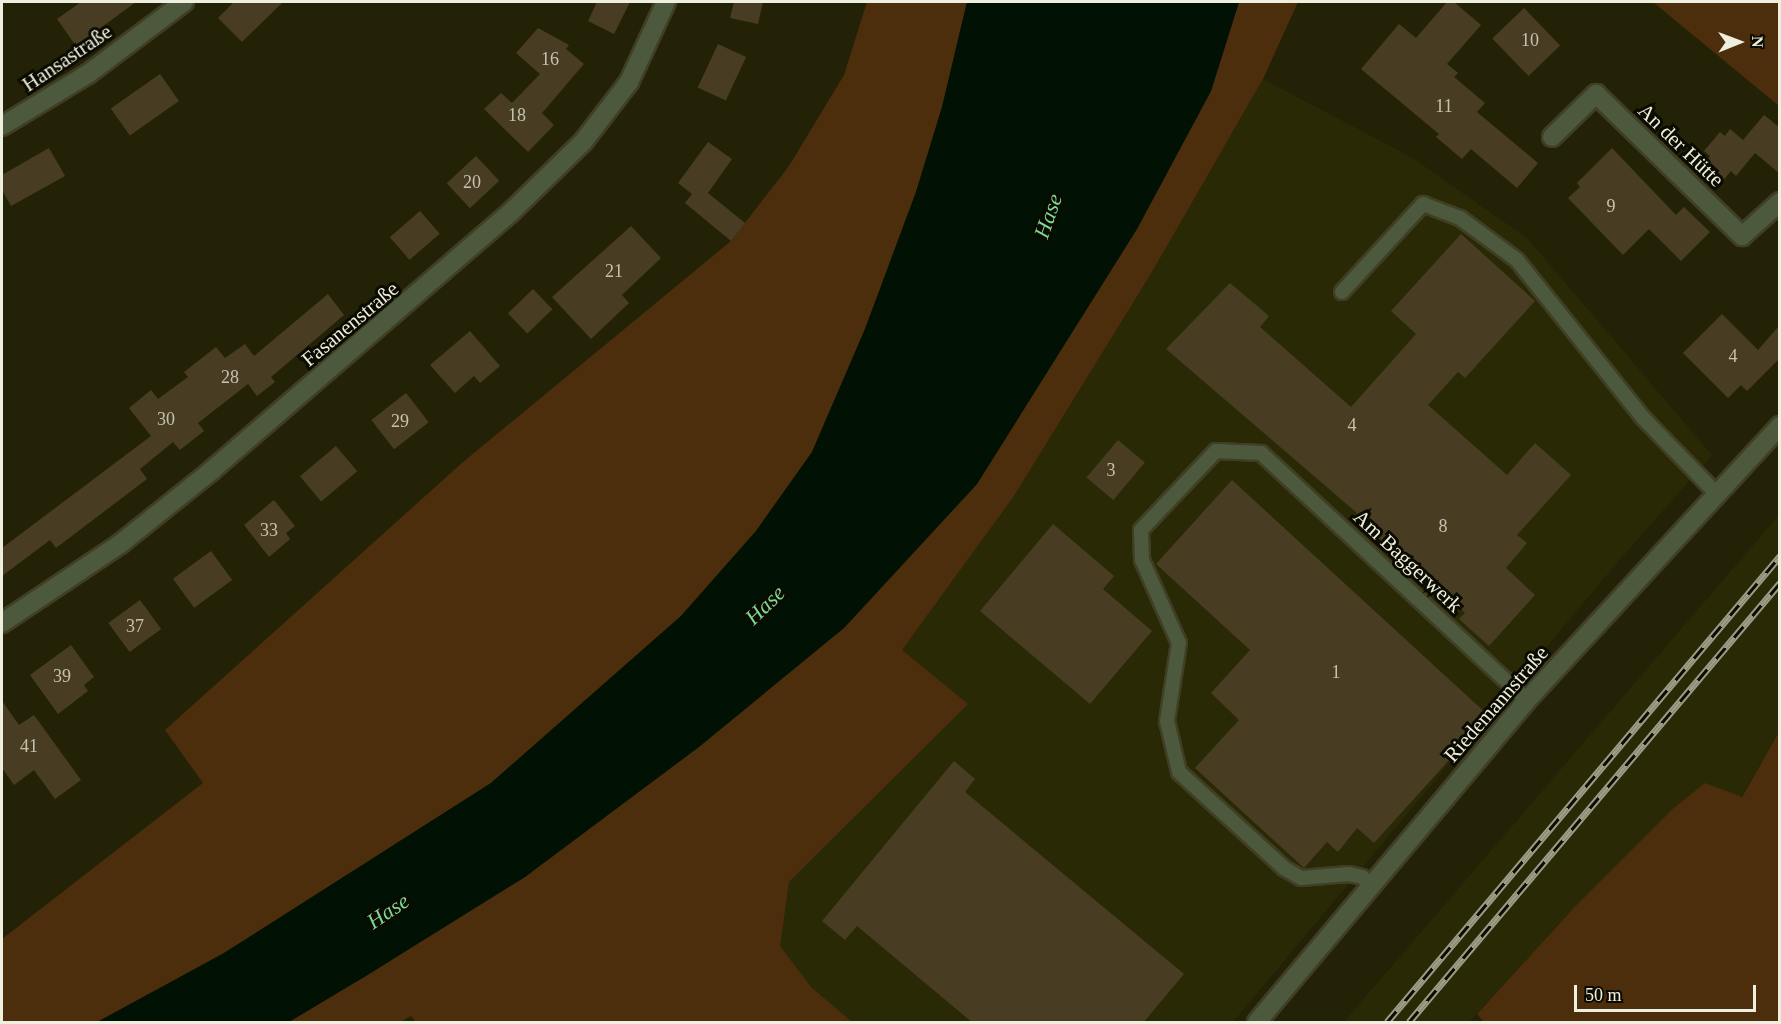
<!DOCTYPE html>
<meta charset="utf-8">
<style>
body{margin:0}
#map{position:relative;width:1781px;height:1024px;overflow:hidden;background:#232207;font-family:"Times New Roman",serif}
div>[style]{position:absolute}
.built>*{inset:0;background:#2a2905}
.green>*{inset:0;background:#4c2e0c}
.water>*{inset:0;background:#011104}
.building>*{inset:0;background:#483d23;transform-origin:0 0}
.roads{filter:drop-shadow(2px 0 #403f25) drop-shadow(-2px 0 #403f25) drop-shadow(0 2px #403f25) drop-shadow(0 -2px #403f25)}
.lane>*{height:14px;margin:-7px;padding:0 7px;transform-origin:7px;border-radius:7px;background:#4c593d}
.street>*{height:18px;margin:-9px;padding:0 9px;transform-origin:9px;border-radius:9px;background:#4c593d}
.rail>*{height:7px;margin-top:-3.5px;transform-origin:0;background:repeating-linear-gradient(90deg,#0b0b02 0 14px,#9c9c87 0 28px);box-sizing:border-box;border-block:2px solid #9c9c87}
span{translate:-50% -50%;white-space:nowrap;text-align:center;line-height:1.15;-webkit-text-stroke:6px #0b0b02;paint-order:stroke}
.number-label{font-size:18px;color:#c5c2b0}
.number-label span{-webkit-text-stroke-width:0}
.street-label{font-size:21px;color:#efefdf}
.water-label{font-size:22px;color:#7ed992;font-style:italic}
.frame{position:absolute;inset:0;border:3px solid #efefdf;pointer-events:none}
.north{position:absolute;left:1709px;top:12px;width:60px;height:60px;-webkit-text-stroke:4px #0b0b02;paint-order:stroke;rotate:89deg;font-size:16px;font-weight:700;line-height:24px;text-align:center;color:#efefdf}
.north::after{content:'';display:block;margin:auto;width:21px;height:27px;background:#efefdf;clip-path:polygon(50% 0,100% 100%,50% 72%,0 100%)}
.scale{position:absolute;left:1574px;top:985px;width:182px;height:27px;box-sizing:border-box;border:3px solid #efefdf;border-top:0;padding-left:8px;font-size:18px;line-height:21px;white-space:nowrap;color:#efefdf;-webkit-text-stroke:4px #0b0b02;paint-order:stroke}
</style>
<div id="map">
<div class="built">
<i style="clip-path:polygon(1263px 79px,1411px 157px,1527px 238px,1712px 455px,1616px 564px,1233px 1022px,778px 1022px,738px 793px,902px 650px,1014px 496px,1152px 272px)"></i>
<i style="clip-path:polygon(1779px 515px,1779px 732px,1741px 797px,1571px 911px,1469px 1022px,1344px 1022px)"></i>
</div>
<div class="green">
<i style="clip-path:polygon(867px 2px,967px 2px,942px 107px,916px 192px,865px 329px,812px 452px,756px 531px,681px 616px,491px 783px,224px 953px,118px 1013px,97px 1022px,2px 1022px,2px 939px,203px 783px,165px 730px,463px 462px,731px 241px,789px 166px,844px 75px)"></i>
<i style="clip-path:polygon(1239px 2px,1298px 2px,1263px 79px,1152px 272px,1014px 496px,902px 650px,968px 704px,789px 882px,780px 946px,811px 987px,852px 1022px,416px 1022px,411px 1016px,400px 1022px,289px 1022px,525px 877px,844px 628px,977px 484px,1137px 229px,1211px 91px)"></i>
<i style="clip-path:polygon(1653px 2px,1779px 2px,1779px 106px)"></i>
<i style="clip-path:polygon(1779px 732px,1779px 1022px,1484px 1022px,1477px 1014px,1571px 911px,1674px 808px,1705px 783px,1742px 797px)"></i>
</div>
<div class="water">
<i style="clip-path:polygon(967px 2px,1239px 2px,1211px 91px,1137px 229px,977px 484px,844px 628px,699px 747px,525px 877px,366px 976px,289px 1022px,97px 1022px,224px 953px,491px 783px,681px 616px,756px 531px,812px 452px,865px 329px,916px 192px,942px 107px)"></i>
</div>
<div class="building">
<i style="clip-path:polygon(81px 2px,136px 2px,76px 46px,57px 19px)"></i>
<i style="clip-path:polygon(234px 2px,283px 2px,242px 42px,218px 18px)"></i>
<i style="clip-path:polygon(597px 2px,630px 2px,614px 34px,588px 21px)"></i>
<i style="clip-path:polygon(734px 2px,763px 2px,758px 24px,730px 18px)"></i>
<i style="clip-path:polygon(1447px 2px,1454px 2px,1481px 25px,1447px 64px,1458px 73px,1454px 77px,1485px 103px,1477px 112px,1538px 163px,1517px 188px,1471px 149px,1462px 159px,1436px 137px,1439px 134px,1361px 69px,1399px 24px,1416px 38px)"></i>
<i style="left:1524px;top:8px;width:52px;height:44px;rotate:46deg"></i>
<i style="clip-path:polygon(538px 28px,569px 45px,566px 49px,584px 64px,542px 113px,554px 125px,528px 152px,484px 109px,501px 93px,512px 103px,540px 74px,516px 53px)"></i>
<i style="left:718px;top:44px;width:31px;height:48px;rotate:25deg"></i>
<i style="left:160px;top:74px;width:33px;height:60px;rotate:55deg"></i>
<i style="clip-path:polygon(1764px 115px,1779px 127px,1779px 173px,1755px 153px,1736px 176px,1731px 171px,1721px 183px,1702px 167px,1710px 156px,1704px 151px,1720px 132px,1725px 136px,1730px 129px,1743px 140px)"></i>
<i style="clip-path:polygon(708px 142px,732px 159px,708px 193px,745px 223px,731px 241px,685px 203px,692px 194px,678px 183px)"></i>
<i style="clip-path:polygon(49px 148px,65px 176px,11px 206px,2px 190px,2px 175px)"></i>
<i style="clip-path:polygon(1612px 148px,1676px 215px,1684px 207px,1710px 232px,1681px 261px,1649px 229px,1623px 255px,1568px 198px,1580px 187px,1577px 183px)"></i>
<i style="left:476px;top:156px;width:34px;height:40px;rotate:47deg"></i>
<i style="left:420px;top:211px;width:30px;height:40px;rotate:49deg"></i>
<i style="clip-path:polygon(631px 226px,661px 258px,622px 295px,629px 303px,591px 339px,552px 297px)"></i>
<i style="clip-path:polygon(1461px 234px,1535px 301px,1465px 378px,1458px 372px,1428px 405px,1507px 475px,1535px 443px,1571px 475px,1517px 535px,1527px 543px,1506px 568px,1535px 595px,1489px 646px,1459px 619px,1465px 613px,1443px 591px,1434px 594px,1352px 517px,1357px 513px,1166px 349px,1230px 283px,1269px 316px,1260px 327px,1351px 407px,1416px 334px,1391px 311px)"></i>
<i style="left:533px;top:289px;width:28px;height:35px;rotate:46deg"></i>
<i style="clip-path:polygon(328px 294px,344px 315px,271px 377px,275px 382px,257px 396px,248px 384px,198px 423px,204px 431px,180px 450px,173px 442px,140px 469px,147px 479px,56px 548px,50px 540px,2px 576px,2px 548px,151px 436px,129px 408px,151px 390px,158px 399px,188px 377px,184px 372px,216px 347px,225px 358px,245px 344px,254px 356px)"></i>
<i style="clip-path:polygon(1722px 314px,1758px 350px,1779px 326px,1779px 359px,1747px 391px,1741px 385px,1728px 398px,1683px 353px)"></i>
<i style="clip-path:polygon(470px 331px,500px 366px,480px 383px,474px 376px,455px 393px,430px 365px)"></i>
<i style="left:406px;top:393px;width:37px;height:44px;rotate:52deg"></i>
<i style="left:1118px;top:440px;width:35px;height:49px;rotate:40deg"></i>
<i style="left:336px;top:446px;width:33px;height:47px;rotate:50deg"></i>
<i style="clip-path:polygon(1232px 480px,1489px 716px,1374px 843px,1357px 828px,1338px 852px,1327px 842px,1304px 868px,1195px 768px,1239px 720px,1211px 693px,1250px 650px,1156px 564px)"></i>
<i style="clip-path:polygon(274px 500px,295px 526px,286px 533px,290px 539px,269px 557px,244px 525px)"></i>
<i style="clip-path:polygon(1053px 524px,1114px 576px,1103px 589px,1152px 631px,1090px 704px,980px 611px)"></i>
<i style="left:211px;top:551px;width:36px;height:47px;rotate:54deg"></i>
<i style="left:140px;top:600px;width:36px;height:39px;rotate:54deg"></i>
<i style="clip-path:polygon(71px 645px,94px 677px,84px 685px,88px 691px,58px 714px,30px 675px)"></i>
<i style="clip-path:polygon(2px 701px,19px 725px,34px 715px,81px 780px,55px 799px,34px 770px,14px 785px,2px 768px)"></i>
<i style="clip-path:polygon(954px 761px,975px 779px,965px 792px,1184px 974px,1143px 1023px,973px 1023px,857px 926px,845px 940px,822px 921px)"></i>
</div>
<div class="roads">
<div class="lane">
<i style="left:1342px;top:292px;width:120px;rotate:-47.4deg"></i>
<i style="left:1423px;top:204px;width:40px;rotate:21deg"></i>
<i style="left:1460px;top:218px;width:71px;rotate:36.4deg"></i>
<i style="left:1517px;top:260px;width:203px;rotate:51.4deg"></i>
<i style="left:1644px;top:419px;width:103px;rotate:45.8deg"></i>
<i style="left:1371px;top:885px;width:12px;rotate:-138deg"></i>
<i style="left:1362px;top:877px;width:13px;rotate:-167deg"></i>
<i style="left:1349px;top:874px;width:48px;rotate:175.2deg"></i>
<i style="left:1301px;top:878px;width:20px;rotate:-150deg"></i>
<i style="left:1284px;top:868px;width:142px;rotate:-137.6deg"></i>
<i style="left:1179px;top:772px;width:52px;rotate:-103.2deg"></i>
<i style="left:1167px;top:721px;width:79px;rotate:-81.3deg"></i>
<i style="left:1179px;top:643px;width:91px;rotate:-114deg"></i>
<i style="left:1142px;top:560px;width:30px;rotate:-92deg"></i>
<i style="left:1141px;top:530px;width:109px;rotate:-46.5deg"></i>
<i style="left:1216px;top:451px;width:45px;rotate:2.5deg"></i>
<i style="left:1261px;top:453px;width:363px;rotate:42.9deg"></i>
</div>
<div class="street">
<i style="left:2px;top:126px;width:100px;rotate:-31.2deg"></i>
<i style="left:88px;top:74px;width:120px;rotate:-36.9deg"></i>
<i style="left:1552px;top:137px;width:62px;rotate:-44.3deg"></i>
<i style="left:1596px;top:94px;width:204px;rotate:44.2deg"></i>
<i style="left:1742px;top:236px;width:51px;rotate:-41.8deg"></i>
<i style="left:2px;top:623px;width:142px;rotate:-33.8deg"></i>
<i style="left:120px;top:544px;width:117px;rotate:-38.7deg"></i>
<i style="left:211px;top:471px;width:396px;rotate:-40.8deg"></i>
<i style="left:511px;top:212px;width:100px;rotate:-44.2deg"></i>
<i style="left:583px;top:142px;width:76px;rotate:-52.5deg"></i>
<i style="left:629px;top:82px;width:88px;rotate:-65.2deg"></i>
<i style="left:1257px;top:1022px;width:420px;rotate:-50deg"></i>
<i style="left:1527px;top:700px;width:373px;rotate:-47.3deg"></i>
</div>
</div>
<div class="rail">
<i style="left:1387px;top:1022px;width:610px;rotate:-49.86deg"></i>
<i style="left:1409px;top:1022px;width:575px;rotate:-49.8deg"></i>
</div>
<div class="number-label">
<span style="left:1530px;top:40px">10</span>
<span style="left:550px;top:59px">16</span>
<span style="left:1444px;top:106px">11</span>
<span style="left:517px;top:115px">18</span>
<span style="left:472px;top:182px">20</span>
<span style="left:1611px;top:206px">9</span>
<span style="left:614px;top:271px">21</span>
<span style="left:1733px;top:356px">4</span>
<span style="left:230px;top:377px">28</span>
<span style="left:166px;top:419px">30</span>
<span style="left:400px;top:421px">29</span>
<span style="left:1352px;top:425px">4</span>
<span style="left:1111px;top:470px">3</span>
<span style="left:1443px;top:526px">8</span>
<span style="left:269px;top:530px">33</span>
<span style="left:135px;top:626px">37</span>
<span style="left:1336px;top:672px">1</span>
<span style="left:62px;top:676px">39</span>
<span style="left:29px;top:746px">41</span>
</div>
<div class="street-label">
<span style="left:67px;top:58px;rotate:-34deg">Hansastraße</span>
<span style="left:1681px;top:145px;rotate:44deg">An der Hütte</span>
<span style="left:350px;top:324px;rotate:-40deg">Fasanenstraße</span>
<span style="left:1408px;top:561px;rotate:43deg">Am Baggerwerk</span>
<span style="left:1496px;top:704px;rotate:-49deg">Riedemannstraße</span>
</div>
<div class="water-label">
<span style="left:1048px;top:216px;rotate:-71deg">Hase</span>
<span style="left:765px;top:605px;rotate:-44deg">Hase</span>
<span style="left:388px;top:911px;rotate:-34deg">Hase</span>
</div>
<div class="frame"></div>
<div class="north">N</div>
<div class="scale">50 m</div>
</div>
